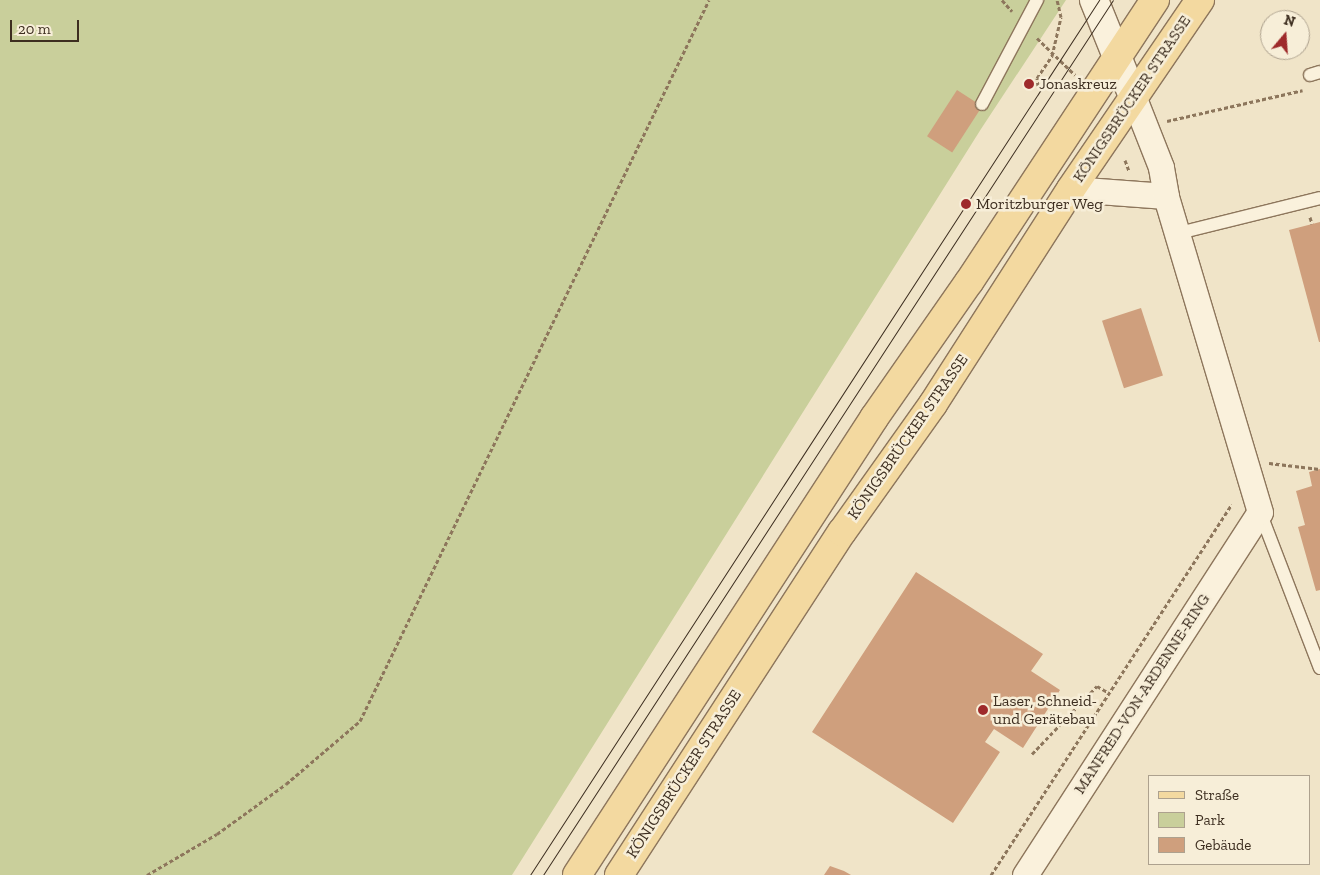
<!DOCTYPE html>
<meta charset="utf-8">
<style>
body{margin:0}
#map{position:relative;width:1320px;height:875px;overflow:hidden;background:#f0e4c8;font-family:"Zilla Slab",serif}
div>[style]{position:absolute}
.green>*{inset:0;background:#c9cf9b}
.building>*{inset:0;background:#cf9f7d;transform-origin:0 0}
.path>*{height:3px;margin-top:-1.5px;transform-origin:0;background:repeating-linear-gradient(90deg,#8d765c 0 4px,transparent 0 6.5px)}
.roads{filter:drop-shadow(1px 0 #8d765c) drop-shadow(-1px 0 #8d765c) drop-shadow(0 1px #8d765c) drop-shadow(0 -1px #8d765c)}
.service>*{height:12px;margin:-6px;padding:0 6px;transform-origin:6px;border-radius:6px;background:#faf1dc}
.minor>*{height:25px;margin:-12.5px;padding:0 12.5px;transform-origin:12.5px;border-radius:12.5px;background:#faf1dc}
.tertiary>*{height:28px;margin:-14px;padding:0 14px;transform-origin:14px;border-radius:14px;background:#faf1dc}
.primary>*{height:28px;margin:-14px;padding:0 14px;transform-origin:14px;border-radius:14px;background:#f3d9a0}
.tram>*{height:1px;margin:-0.5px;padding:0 0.5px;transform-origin:0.5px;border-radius:0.5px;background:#3d2e20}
.dots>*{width:14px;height:14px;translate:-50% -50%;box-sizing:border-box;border:2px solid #f7eed8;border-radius:50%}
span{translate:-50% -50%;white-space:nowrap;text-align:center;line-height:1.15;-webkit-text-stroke:5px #f7eed8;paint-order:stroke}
.poi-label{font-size:16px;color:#3d2e20}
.left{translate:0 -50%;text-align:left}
.street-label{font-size:16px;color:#3d2e20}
.legend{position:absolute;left:1148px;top:775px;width:162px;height:90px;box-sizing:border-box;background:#f7eed8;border:1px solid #ada18e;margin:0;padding:6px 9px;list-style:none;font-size:15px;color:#3d2e20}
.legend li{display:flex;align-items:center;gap:10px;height:25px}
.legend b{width:25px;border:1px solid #ada18e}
.north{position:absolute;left:1260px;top:10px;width:50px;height:50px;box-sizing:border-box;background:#f7eed8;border:1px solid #ada18e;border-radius:50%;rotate:18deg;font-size:14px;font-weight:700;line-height:20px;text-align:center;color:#3d2e20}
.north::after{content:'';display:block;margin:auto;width:18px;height:22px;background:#9e2a2b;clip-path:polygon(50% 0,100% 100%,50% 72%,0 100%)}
.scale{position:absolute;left:10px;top:20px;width:69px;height:22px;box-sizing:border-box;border:2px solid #3d2e20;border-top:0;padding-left:6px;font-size:15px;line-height:18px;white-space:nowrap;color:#3d2e20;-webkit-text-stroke:4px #f7eed8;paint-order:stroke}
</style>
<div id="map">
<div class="green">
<i style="clip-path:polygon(0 0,1066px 0,981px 129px,512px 875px,0 875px)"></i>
</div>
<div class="building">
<i style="left:957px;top:90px;width:30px;height:55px;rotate:33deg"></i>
<i style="clip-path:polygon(1320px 222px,1320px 342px,1319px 342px,1289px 230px)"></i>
<i style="left:1141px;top:308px;width:71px;height:41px;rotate:72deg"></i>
<i style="clip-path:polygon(1320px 469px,1320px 590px,1316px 591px,1298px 527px,1305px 525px,1296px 491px,1312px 486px,1309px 472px)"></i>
<i style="clip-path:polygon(916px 572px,1043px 654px,1031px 671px,1060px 690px,1023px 748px,994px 729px,985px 742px,1000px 752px,953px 823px,812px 732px)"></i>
<i style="clip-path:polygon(830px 866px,844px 871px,851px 875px,824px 875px)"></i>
</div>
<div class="path">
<i style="left:1002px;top:0;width:15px;rotate:48deg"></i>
<i style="left:1037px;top:38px;width:53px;rotate:44.2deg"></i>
<i style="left:1038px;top:86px;width:8px;rotate:-97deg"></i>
<i style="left:1037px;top:78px;width:27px;rotate:-56deg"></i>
<i style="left:1052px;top:56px;width:40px;rotate:-77deg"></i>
<i style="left:1061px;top:17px;width:17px;rotate:-103deg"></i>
<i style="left:1167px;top:121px;width:139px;rotate:-12.8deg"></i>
<i style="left:1125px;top:160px;width:12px;rotate:70deg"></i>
<i style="left:1310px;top:217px;width:7px;rotate:74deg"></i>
<i style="left:1269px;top:463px;width:51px;rotate:6.7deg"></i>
<i style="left:1032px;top:754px;width:94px;rotate:-46.3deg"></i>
<i style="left:1097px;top:686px;width:14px;rotate:30deg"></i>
<i style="left:147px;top:875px;width:81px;rotate:-30.4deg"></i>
<i style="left:217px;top:834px;width:85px;rotate:-35.9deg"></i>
<i style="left:286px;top:784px;width:97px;rotate:-40.4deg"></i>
<i style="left:360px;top:721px;width:801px;rotate:-64.17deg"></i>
<i style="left:991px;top:875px;width:442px;rotate:-57deg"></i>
</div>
<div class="roads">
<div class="service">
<i style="left:1310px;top:75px;width:10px;rotate:-17deg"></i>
<i style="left:982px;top:104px;width:118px;rotate:-62.1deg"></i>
<i style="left:1179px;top:233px;width:145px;rotate:-13.9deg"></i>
<i style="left:1260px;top:512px;width:167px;rotate:69deg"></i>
</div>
<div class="minor">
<i style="left:1071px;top:189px;width:95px;rotate:4.2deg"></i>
<i style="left:1025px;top:875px;width:432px;rotate:-57.1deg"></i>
<i style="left:1260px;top:512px;width:330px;rotate:-106.6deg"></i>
<i style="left:1166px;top:196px;width:29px;rotate:-100deg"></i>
<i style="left:1161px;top:167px;width:76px;rotate:-111.5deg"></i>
</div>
<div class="tertiary">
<i style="left:1094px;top:0;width:104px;rotate:67.9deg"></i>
</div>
<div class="primary">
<i style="left:577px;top:875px;width:545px;rotate:-56.98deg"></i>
<i style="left:874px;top:418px;width:166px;rotate:-55.1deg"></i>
<i style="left:969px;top:282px;width:338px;rotate:-56.6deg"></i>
<i style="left:619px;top:875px;width:409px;rotate:-57deg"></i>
<i style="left:842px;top:532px;width:157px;rotate:-54.6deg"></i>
<i style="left:933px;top:404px;width:255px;rotate:-57.3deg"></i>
<i style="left:1071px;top:189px;width:229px;rotate:-55.7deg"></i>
</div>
</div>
<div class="tram">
<i style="left:530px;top:875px;width:1044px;rotate:-56.96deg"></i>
<i style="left:543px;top:875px;width:1044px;rotate:-56.92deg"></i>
</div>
<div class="dots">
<i style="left:1029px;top:84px;background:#9e2a2b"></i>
<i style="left:966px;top:204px;background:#9e2a2b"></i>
<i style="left:983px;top:710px;background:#9e2a2b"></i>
</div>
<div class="poi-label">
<span class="left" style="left:1039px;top:84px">Jonaskreuz</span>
<span class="left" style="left:976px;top:204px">Moritzburger Weg</span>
<span class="left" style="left:993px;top:710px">Laser, Schneid-<br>und Gerätebau</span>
</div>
<div class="street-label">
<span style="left:1132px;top:99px;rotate:-56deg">KÖNIGSBRÜCKER STRASSE</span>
<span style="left:908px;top:437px;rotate:-55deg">KÖNIGSBRÜCKER STRASSE</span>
<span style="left:1142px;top:694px;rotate:-57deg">MANFRED-VON-ARDENNE-RING</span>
<span style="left:684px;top:774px;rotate:-57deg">KÖNIGSBRÜCKER STRASSE</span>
</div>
<ul class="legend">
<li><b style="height:6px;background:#f3d9a0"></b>Straße</li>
<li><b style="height:14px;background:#c9cf9b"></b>Park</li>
<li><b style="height:14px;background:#cf9f7d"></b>Gebäude</li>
</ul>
<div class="north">N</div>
<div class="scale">20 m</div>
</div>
